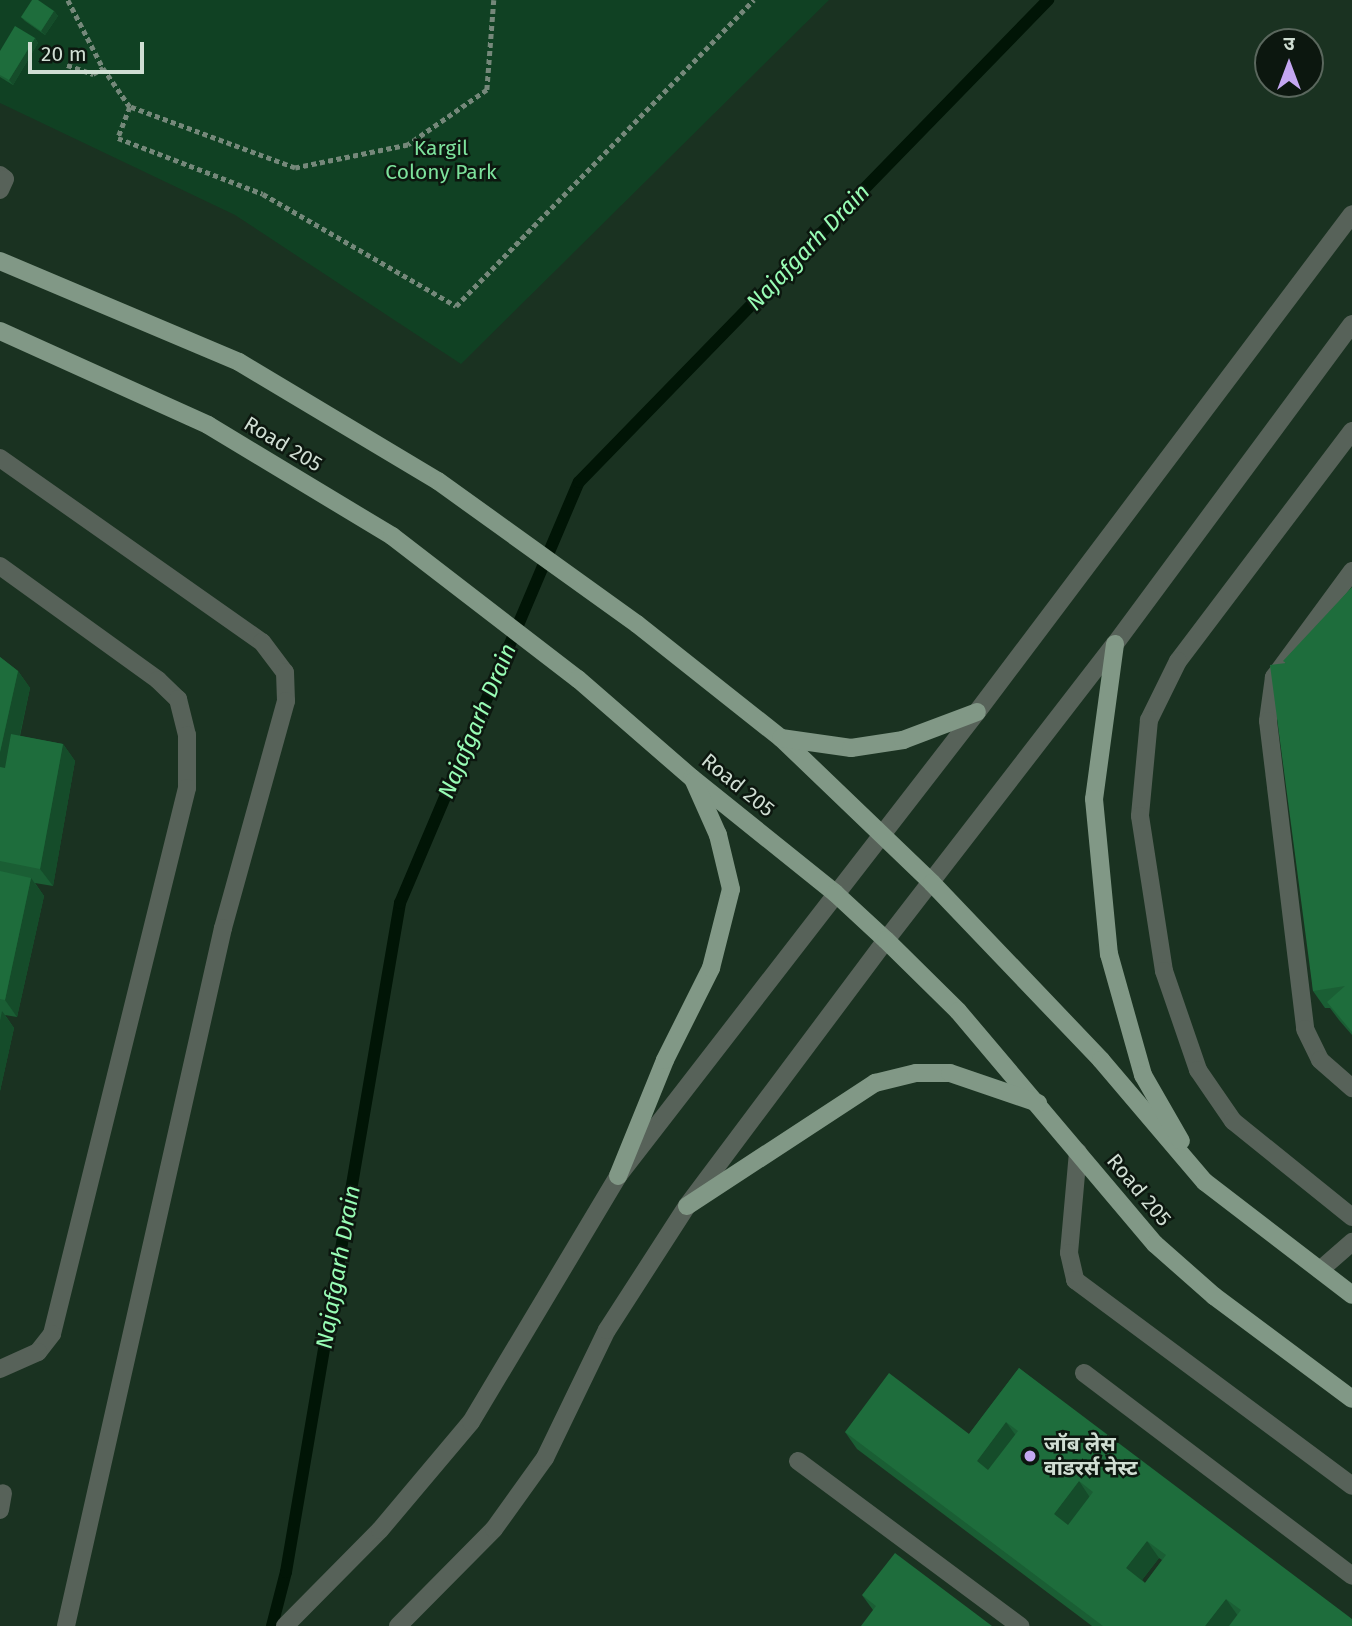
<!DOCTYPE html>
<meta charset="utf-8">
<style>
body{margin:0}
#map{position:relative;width:1352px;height:1626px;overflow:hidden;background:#1a3221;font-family:"Fira Sans","Noto Sans Devanagari",sans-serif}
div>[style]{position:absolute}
.green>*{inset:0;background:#104123}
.stream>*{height:12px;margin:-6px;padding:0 6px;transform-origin:6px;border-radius:6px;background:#011506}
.path>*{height:4.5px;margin-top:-2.25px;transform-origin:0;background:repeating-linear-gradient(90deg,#75887a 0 5px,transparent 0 8.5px)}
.minor>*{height:18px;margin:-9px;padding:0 9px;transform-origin:9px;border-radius:9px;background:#576259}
.major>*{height:18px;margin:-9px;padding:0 9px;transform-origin:9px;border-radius:9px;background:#819886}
.wall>*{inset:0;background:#1a5e34}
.shaded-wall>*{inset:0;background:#154c2a}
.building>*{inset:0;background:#1e6d3c}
.dots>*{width:19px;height:19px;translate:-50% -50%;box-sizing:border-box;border:4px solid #0c170f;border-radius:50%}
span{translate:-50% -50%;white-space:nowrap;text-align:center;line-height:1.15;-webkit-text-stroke:5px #0c170f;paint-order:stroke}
.park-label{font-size:21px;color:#7de29c}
.street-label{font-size:21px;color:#d0ded3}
.poi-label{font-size:21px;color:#d0ded3;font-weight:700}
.left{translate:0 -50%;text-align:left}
.water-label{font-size:23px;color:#98fdb5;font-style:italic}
.north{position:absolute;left:1254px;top:28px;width:70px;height:70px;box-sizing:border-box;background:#0c170f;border:2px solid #5a675d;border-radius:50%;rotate:0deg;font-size:19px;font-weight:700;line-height:28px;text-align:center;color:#d0ded3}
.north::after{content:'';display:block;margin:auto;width:24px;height:32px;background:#c4a7f1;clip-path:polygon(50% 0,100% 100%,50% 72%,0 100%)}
.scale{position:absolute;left:28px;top:42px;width:116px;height:32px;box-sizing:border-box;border:4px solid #d0ded3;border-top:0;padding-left:9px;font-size:21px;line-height:24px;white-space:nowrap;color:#d0ded3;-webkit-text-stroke:5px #0c170f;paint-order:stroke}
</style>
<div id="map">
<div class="green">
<i style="clip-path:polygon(0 0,829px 0,461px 364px,235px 215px,0 103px)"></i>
</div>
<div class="stream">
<i style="left:272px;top:1626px;width:56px;rotate:-75.5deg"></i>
<i style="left:286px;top:1572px;width:679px;rotate:-80.33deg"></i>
<i style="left:400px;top:903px;width:457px;rotate:-67deg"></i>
<i style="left:579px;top:482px;width:673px;rotate:-45.78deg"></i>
</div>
<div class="path">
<i style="left:68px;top:0;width:76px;rotate:62.8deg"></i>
<i style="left:103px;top:68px;width:47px;rotate:55.3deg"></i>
<i style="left:494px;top:0;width:90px;rotate:94.4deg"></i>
<i style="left:487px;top:90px;width:96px;rotate:145.2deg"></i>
<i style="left:408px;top:145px;width:115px;rotate:168.5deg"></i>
<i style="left:295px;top:168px;width:176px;rotate:-159.7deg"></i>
<i style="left:130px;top:107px;width:33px;rotate:111deg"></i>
<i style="left:118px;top:138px;width:155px;rotate:21.1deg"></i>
<i style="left:263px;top:194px;width:223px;rotate:30.1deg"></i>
<i style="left:456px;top:306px;width:427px;rotate:-45.8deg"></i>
<i style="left:67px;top:65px;width:28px;rotate:19deg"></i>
<i style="left:93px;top:74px;width:12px;rotate:-31deg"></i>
</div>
<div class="minor">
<i style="left:0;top:175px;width:6px;rotate:39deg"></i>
<i style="left:5px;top:179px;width:12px;rotate:114deg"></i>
<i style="left:1352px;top:431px;width:288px;rotate:127.1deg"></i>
<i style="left:1178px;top:661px;width:66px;rotate:116.2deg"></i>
<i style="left:1149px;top:720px;width:96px;rotate:95.4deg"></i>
<i style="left:1140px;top:816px;width:157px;rotate:81.2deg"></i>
<i style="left:1164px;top:971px;width:105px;rotate:71deg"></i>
<i style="left:1198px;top:1070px;width:62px;rotate:55.5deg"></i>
<i style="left:1233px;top:1121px;width:153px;rotate:38.9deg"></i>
<i style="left:0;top:458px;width:320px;rotate:35.1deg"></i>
<i style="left:262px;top:642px;width:38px;rotate:53deg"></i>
<i style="left:285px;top:672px;width:29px;rotate:88deg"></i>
<i style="left:286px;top:701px;width:236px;rotate:105.5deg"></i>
<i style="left:223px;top:928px;width:715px;rotate:102.68deg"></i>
<i style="left:0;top:566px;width:195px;rotate:35.8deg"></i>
<i style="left:158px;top:680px;width:28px;rotate:44deg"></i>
<i style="left:178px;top:699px;width:37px;rotate:76deg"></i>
<i style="left:187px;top:735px;width:53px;rotate:90deg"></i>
<i style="left:187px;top:788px;width:562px;rotate:103.89deg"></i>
<i style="left:52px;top:1334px;width:23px;rotate:128deg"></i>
<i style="left:38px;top:1352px;width:42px;rotate:155.9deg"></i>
<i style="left:1352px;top:571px;width:132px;rotate:126.3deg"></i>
<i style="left:1274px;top:677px;width:44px;rotate:97.8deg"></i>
<i style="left:1268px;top:721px;width:310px;rotate:83.1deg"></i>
<i style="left:1305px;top:1029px;width:34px;rotate:64deg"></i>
<i style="left:1320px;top:1060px;width:43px;rotate:41.2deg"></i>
<i style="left:1078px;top:1152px;width:101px;rotate:95.1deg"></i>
<i style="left:1069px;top:1253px;width:28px;rotate:77deg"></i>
<i style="left:1075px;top:1280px;width:345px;rotate:36.6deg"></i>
<i style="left:1320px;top:1270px;width:43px;rotate:-41.2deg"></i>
<i style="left:1084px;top:1373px;width:336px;rotate:37.1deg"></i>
<i style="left:798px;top:1461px;width:277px;rotate:36.6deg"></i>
<i style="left:0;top:1510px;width:17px;rotate:-80deg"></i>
<i style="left:285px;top:1626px;width:135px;rotate:-45.3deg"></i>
<i style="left:380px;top:1530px;width:141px;rotate:-49.9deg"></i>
<i style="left:471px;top:1422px;width:287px;rotate:-59.1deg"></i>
<i style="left:618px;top:1176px;width:587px;rotate:-52.27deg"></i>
<i style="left:977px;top:712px;width:623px;rotate:-53.02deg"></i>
<i style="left:398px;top:1626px;width:136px;rotate:-45.3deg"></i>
<i style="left:494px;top:1529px;width:87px;rotate:-54.3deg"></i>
<i style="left:545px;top:1458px;width:142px;rotate:-64.2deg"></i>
<i style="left:607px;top:1330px;width:148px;rotate:-57.2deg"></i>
<i style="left:687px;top:1206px;width:332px;rotate:-53.2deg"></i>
<i style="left:886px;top:940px;width:374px;rotate:-52.3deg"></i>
<i style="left:1115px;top:644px;width:398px;rotate:-53.5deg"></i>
</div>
<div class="major">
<i style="left:0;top:261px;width:259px;rotate:22.9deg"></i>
<i style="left:239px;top:362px;width:232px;rotate:30.9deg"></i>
<i style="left:438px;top:481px;width:245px;rotate:35.7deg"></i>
<i style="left:637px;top:624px;width:184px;rotate:38.4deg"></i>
<i style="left:781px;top:738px;width:209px;rotate:43.8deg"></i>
<i style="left:932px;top:883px;width:245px;rotate:46.3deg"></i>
<i style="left:1101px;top:1060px;width:160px;rotate:49.6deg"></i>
<i style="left:1205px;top:1182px;width:185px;rotate:37.5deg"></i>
<i style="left:0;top:331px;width:228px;rotate:24.3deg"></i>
<i style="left:208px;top:425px;width:215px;rotate:31.1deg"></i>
<i style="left:392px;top:536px;width:235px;rotate:37.6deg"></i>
<i style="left:578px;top:679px;width:151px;rotate:41deg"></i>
<i style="left:692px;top:778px;width:184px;rotate:38.8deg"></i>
<i style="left:835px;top:893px;width:69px;rotate:42.7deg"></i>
<i style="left:886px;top:940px;width:101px;rotate:44.6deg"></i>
<i style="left:958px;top:1011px;width:305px;rotate:49.8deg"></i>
<i style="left:1155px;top:1244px;width:79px;rotate:41.4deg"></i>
<i style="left:1214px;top:1296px;width:172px;rotate:36.7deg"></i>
<i style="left:1115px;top:644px;width:156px;rotate:97.7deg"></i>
<i style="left:1094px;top:799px;width:156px;rotate:84.5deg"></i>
<i style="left:1109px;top:954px;width:126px;rotate:74.3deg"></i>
<i style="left:1143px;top:1075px;width:76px;rotate:60.1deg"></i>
<i style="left:781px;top:738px;width:71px;rotate:8.1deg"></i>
<i style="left:851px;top:748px;width:53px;rotate:-8.7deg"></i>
<i style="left:903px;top:740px;width:79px;rotate:-20.7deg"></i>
<i style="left:618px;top:1176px;width:125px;rotate:-67.9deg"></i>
<i style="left:665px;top:1060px;width:103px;rotate:-63.4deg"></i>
<i style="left:711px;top:968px;width:81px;rotate:-75.8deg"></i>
<i style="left:731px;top:889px;width:56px;rotate:-103.5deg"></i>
<i style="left:718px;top:835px;width:59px;rotate:-114deg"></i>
<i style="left:687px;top:1206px;width:225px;rotate:-33.2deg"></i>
<i style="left:875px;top:1083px;width:42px;rotate:-13.7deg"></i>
<i style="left:916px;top:1073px;width:34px"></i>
<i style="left:950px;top:1073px;width:93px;rotate:18.8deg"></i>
</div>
<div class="wall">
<i style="clip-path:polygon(54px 11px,58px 16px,45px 35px,25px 21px,21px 17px)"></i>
<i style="clip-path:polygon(35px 38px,38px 43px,13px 85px,0 77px,0 51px)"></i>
<i style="clip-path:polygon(1352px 587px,1352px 1035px,1339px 1020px,1330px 1008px,1325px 1008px,1313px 991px,1285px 663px)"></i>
<i style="clip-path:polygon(0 657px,18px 671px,30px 688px,20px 736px,63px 744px,75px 761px,53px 886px,35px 883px,44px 896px,17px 1017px,5px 1015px,14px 1028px,0 1091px)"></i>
<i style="clip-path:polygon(evenodd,1019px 1368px,1352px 1626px,1092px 1626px,857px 1449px,845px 1432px,969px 1434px,1019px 1368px,1159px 1558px,1162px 1560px,1145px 1583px,1142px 1580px,1159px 1558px)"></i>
<i style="clip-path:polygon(862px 1595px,992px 1626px,873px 1610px)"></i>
</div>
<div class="shaded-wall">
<i style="clip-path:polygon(54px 11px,58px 16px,45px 35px,41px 31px)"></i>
<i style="clip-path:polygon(35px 38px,38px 43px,13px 85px,9px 80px)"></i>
<i style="clip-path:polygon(18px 671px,30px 688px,9px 784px,0 772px,0 752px)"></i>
<i style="clip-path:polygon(63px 744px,75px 761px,53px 886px,40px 869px)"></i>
<i style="clip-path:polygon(31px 878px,44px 896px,17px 1017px,5px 1000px)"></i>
<i style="clip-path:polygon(2px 1011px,14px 1028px,0 1091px,0 1021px)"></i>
<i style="clip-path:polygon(1006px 1422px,1019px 1440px,989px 1478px,977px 1461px)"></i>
<i style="clip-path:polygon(1079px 1481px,1091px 1499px,1066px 1531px,1054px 1514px)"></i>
<i style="clip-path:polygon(1147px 1541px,1159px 1558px,1138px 1585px,1126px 1568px)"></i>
<i style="clip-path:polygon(1226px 1599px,1238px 1616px,1230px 1626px,1205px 1626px)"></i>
</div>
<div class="building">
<i style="clip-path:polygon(32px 0,38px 0,54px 11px,41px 31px,21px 17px)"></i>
<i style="clip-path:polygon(15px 26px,35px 38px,9px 80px,0 75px,0 51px)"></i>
<i style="clip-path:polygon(1352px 587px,1352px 1032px,1327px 1002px,1345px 986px,1313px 991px,1270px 665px,1286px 663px,1283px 661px)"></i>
<i style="clip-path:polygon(0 657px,18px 671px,0 752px)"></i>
<i style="clip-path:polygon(11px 734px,63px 744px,40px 869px,0 861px,0 767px,5px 768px)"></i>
<i style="clip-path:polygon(0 871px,31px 878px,5px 1000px,0 999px)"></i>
<i style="clip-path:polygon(evenodd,1019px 1368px,1352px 1619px,1352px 1626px,1229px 1626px,1241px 1610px,1226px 1599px,1205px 1626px,1103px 1626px,845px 1432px,889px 1373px,969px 1434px,1019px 1368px,1006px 1422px,1018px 1431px,988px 1470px,977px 1461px,1006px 1422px,1019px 1368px,1079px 1481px,1093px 1492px,1068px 1525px,1054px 1514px,1079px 1481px,1019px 1368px,1147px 1541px,1166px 1555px,1145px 1583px,1126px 1568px,1147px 1541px)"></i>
<i style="clip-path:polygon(895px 1553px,992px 1626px,861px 1626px,876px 1606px,862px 1595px)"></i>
</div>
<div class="dots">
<i style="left:1030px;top:1456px;background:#c4a7f1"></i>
</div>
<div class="park-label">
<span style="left:441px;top:160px">Kargil<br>Colony Park</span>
</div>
<div class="street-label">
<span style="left:283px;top:444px;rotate:31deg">Road 205</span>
<span style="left:738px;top:785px;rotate:39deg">Road 205</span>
<span style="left:1139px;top:1190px;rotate:50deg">Road 205</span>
</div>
<div class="poi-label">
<span class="left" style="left:1044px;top:1456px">जॉब लेस<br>वांडरर्स नेस्ट</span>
</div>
<div class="water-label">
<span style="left:808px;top:247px;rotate:-46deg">Najafgarh Drain</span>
<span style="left:477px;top:721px;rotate:-67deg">Najafgarh Drain</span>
<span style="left:338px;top:1267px;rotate:-80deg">Najafgarh Drain</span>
</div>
<div class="north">उ</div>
<div class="scale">20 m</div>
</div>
